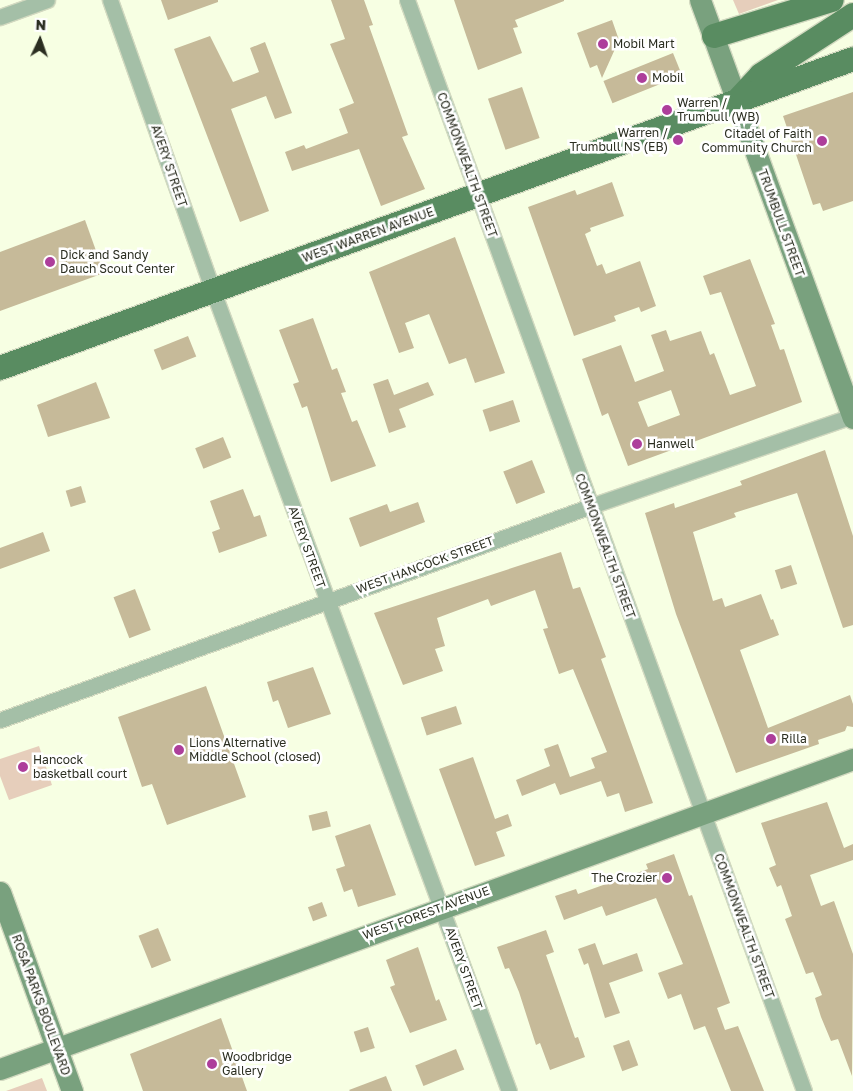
<!DOCTYPE html>
<style>
body{margin:0}
#map{position:relative;width:853px;height:1091px;overflow:hidden;background:#f7ffe3;font-family:"Golos Text",sans-serif}
div>[style]{position:absolute}
.green>*{inset:0;background:#e6cebb}
.building>*{inset:0;background:#c6ba99;transform-origin:0 0}
.roads{filter:drop-shadow(1px 0 #d2d9c0) drop-shadow(-1px 0 #d2d9c0) drop-shadow(0 1px #d2d9c0) drop-shadow(0 -1px #d2d9c0)}
.street>*{height:15px;margin:-7.5px;padding:0 7.5px;transform-origin:7.5px;border-radius:7.5px;background:#a4bfa7}
.secondary>*{height:21px;margin:-10.5px;padding:0 10.5px;transform-origin:10.5px;border-radius:10.5px;background:#79a17e}
.primary>*{height:24px;margin:-12px;padding:0 12px;transform-origin:12px;border-radius:12px;background:#598c61}
.dots>*{width:14px;height:14px;translate:-50% -50%;box-sizing:border-box;border:2px solid #fff;border-radius:50%}
span{translate:-50% -50%;white-space:nowrap;text-align:center;line-height:1.15;-webkit-text-stroke:5px #fff;paint-order:stroke}
.poi-label{font-size:12px;color:#2b2e21}
.left{translate:0 -50%;text-align:left}
.right{translate:-100% -50%;text-align:right}
.street-label{font-size:12px;color:#2b2e21}
.north{position:absolute;left:15px;top:15px;width:50px;height:50px;-webkit-text-stroke:4px #fff;paint-order:stroke;rotate:3deg;font-size:14px;font-weight:700;line-height:20px;text-align:center;color:#2b2e21}
.north::after{content:'';display:block;margin:auto;width:18px;height:22px;background:#2b2e21;clip-path:polygon(50% 0,100% 100%,50% 72%,0 100%)}
</style>
<div id="map">
<div class="green">
<i style="clip-path:polygon(733px 0,778px 0,739px 14px)"></i>
<i style="clip-path:polygon(39px 746px,52px 785px,9px 800px,0 776px,0 759px)"></i>
<i style="clip-path:polygon(42px 1078px,47px 1091px,6px 1091px)"></i>
</div>
<div class="building">
<i style="clip-path:polygon(161px 0,218px 0,218px 2px,168px 20px)"></i>
<i style="clip-path:polygon(331px 0,364px 0,373px 25px,369px 26px,408px 135px,402px 137px,425px 189px,381px 206px,359px 149px,292px 171px,285px 152px,304px 145px,306px 149px,348px 133px,339px 109px,354px 103px,330px 44px,345px 39px)"></i>
<i style="clip-path:polygon(454px 0,564px 0,564px 1px,515px 20px,518px 27px,513px 28px,522px 53px,478px 70px)"></i>
<i style="clip-path:polygon(612px 20px,619px 40px,602px 78px,597px 65px,590px 68px,577px 33px)"></i>
<i style="clip-path:polygon(210px 36px,233px 82px,259px 72px,250px 48px,265px 42px,292px 113px,275px 119px,266px 96px,231px 109px,269px 211px,240px 222px,174px 49px)"></i>
<i style="left:673px;top:53px;width:24px;height:75px;rotate:68deg"></i>
<i style="left:522px;top:87px;width:54px;height:36px;rotate:71deg"></i>
<i style="clip-path:polygon(853px 92px,853px 201px,823px 211px,820px 203px,813px 205px,783px 116px)"></i>
<i style="clip-path:polygon(612px 182px,624px 216px,590px 228px,591px 231px,585px 234px,597px 266px,602px 264px,606px 274px,640px 261px,656px 306px,641px 312px,639px 307px,614px 316px,616px 321px,574px 336px,528px 207px,575px 190px,577px 195px)"></i>
<i style="clip-path:polygon(85px 220px,104px 273px,0 311px,0 252px)"></i>
<i style="clip-path:polygon(455px 237px,505px 373px,475px 383px,466px 358px,449px 364px,429px 314px,405px 323px,414px 348px,399px 353px,369px 272px)"></i>
<i style="clip-path:polygon(evenodd,750px 259px,775px 324px,771px 325px,780px 350px,784px 349px,802px 402px,628px 466px,608px 413px,602px 416px,582px 359px,621px 345px,635px 382px,664px 371px,651px 335px,666px 330px,670px 341px,701px 331px,710px 355px,714px 353px,730px 395px,756px 386px,721px 292px,710px 295px,703px 276px,750px 259px,671px 390px,680px 415px,648px 427px,638px 402px,671px 390px)"></i>
<i style="clip-path:polygon(313px 318px,332px 370px,337px 368px,346px 392px,341px 393px,352px 422px,357px 420px,376px 466px,331px 482px,307px 406px,302px 408px,293px 384px,299px 382px,279px 330px)"></i>
<i style="left:188px;top:336px;width:22px;height:37px;rotate:68deg"></i>
<i style="clip-path:polygon(388px 379px,394px 395px,428px 382px,434px 395px,399px 409px,406px 427px,389px 433px,373px 384px)"></i>
<i style="clip-path:polygon(96px 382px,110px 418px,48px 437px,37px 405px)"></i>
<i style="left:513px;top:400px;width:23px;height:32px;rotate:72deg"></i>
<i style="left:223px;top:437px;width:22px;height:30px;rotate:68deg"></i>
<i style="clip-path:polygon(825px 450px,853px 536px,853px 625px,843px 628px,797px 493px,734px 513px,736px 517px,693px 532px,713px 601px,722px 598px,725px 607px,761px 594px,771px 620px,773px 619px,779px 635px,740px 650px,768px 728px,850px 695px,853px 704px,853px 727px,847px 726px,845px 731px,818px 740px,819px 744px,736px 773px,676px 614px,645px 513px,674px 503px,675px 508px,742px 485px,740px 481px)"></i>
<i style="left:532px;top:460px;width:35px;height:31px;rotate:68deg"></i>
<i style="left:81px;top:486px;width:17px;height:16px;rotate:73deg"></i>
<i style="clip-path:polygon(243px 489px,254px 517px,260px 515px,267px 536px,219px 553px,212px 532px,220px 529px,210px 501px)"></i>
<i style="clip-path:polygon(418px 502px,425px 522px,360px 547px,349px 518px,387px 504px,390px 512px)"></i>
<i style="clip-path:polygon(43px 532px,50px 551px,0 569px,0 548px)"></i>
<i style="clip-path:polygon(561px 552px,573px 589px,580px 587px,606px 657px,601px 659px,653px 803px,625px 812px,619px 793px,607px 797px,601px 781px,560px 795px,555px 783px,522px 796px,516px 780px,550px 766px,544px 749px,558px 744px,570px 777px,595px 768px,591px 758px,607px 752px,573px 669px,559px 674px,543px 629px,548px 628px,535px 590px,491px 606px,488px 599px,437px 618px,445px 646px,435px 649px,443px 671px,403px 685px,374px 613px)"></i>
<i style="left:791px;top:565px;width:20px;height:17px;rotate:72deg"></i>
<i style="left:135px;top:589px;width:44px;height:23px;rotate:69deg"></i>
<i style="clip-path:polygon(313px 667px,331px 714px,288px 728px,278px 700px,273px 702px,267px 682px)"></i>
<i style="clip-path:polygon(206px 686px,246px 797px,167px 825px,152px 784px,142px 787px,118px 717px)"></i>
<i style="left:456px;top:706px;width:19px;height:37px;rotate:72deg"></i>
<i style="clip-path:polygon(473px 757px,495px 819px,508px 814px,512px 826px,496px 832px,505px 856px,475px 866px,439px 769px)"></i>
<i style="clip-path:polygon(827px 802px,844px 848px,853px 844px,853px 860px,810px 875px,821px 906px,834px 901px,853px 954px,852px 1076px,838px 1039px,831px 1041px,821px 1017px,815px 998px,822px 995px,813px 972px,806px 974px,785px 919px,792px 916px,781px 885px,777px 887px,769px 868px,776px 865px,761px 823px)"></i>
<i style="left:327px;top:811px;width:16px;height:19px;rotate:76deg"></i>
<i style="clip-path:polygon(370px 824px,396px 895px,358px 907px,352px 889px,344px 892px,336px 869px,345px 866px,335px 836px)"></i>
<i style="clip-path:polygon(674px 854px,689px 896px,692px 895px,730px 1003px,717px 1008px,725px 1030px,738px 1026px,764px 1091px,731px 1091px,705px 1026px,694px 1030px,681px 994px,668px 999px,658px 973px,683px 964px,656px 898px,606px 916px,602px 906px,564px 920px,555px 896px,576px 889px,578px 894px,648px 869px,646px 864px)"></i>
<i style="left:322px;top:902px;width:15px;height:15px;rotate:70deg"></i>
<i style="left:158px;top:928px;width:35px;height:21px;rotate:68deg"></i>
<i style="clip-path:polygon(546px 930px,554px 952px,546px 955px,575px 1038px,578px 1037px,585px 1057px,550px 1070px,540px 1043px,536px 1045px,519px 992px,509px 968px,505px 969px,497px 947px)"></i>
<i style="clip-path:polygon(595px 943px,603px 965px,637px 953px,643px 971px,609px 983px,620px 1013px,605px 1018px,588px 963px,584px 965px,578px 949px)"></i>
<i style="clip-path:polygon(418px 947px,436px 1001px,439px 999px,447px 1020px,410px 1033px,390px 987px,395px 985px,386px 960px)"></i>
<i style="clip-path:polygon(221px 1018px,247px 1091px,143px 1091px,130px 1054px)"></i>
<i style="left:368px;top:1027px;width:22px;height:15px;rotate:72deg"></i>
<i style="left:629px;top:1040px;width:27px;height:17px;rotate:70deg"></i>
<i style="left:456px;top:1049px;width:22px;height:44px;rotate:68deg"></i>
<i style="clip-path:polygon(386px 1076px,392px 1091px,350px 1091px,349px 1090px)"></i>
</div>
<div class="roads">
<div class="street">
<i style="left:110px;top:0;width:309px;rotate:70.5deg"></i>
<i style="left:213px;top:291px;width:853px;rotate:69.7deg"></i>
<i style="left:407px;top:0;width:1161px;rotate:70deg"></i>
<i style="left:0;top:17px;width:50px;rotate:-19.9deg"></i>
<i style="left:0;top:720px;width:629px;rotate:-19.91deg"></i>
<i style="left:591px;top:506px;width:276px;rotate:-19deg"></i>
</div>
<div class="secondary">
<i style="left:700px;top:0;width:445px;rotate:69.9deg"></i>
<i style="left:0;top:892px;width:212px;rotate:70.1deg"></i>
<i style="left:0;top:1069px;width:908px;rotate:-19.97deg"></i>
</div>
<div class="primary">
<i style="left:714px;top:36px;width:123px;rotate:-17deg"></i>
<i style="left:737px;top:101px;width:35px;rotate:-47deg"></i>
<i style="left:761px;top:75px;width:110px;rotate:-33.1deg"></i>
<i style="left:0;top:368px;width:907px;rotate:-19.91deg"></i>
</div>
</div>
<div class="dots">
<i style="left:603px;top:44px;background:#ad3e9b"></i>
<i style="left:642px;top:78px;background:#ad3e9b"></i>
<i style="left:667px;top:110px;background:#ad3e9b"></i>
<i style="left:678px;top:140px;background:#ad3e9b"></i>
<i style="left:822px;top:141px;background:#ad3e9b"></i>
<i style="left:50px;top:262px;background:#ad3e9b"></i>
<i style="left:637px;top:444px;background:#ad3e9b"></i>
<i style="left:771px;top:739px;background:#ad3e9b"></i>
<i style="left:179px;top:750px;background:#ad3e9b"></i>
<i style="left:23px;top:767px;background:#ad3e9b"></i>
<i style="left:667px;top:878px;background:#ad3e9b"></i>
<i style="left:212px;top:1064px;background:#ad3e9b"></i>
</div>
<div class="poi-label">
<span class="left" style="left:613px;top:44px">Mobil Mart</span>
<span class="left" style="left:652px;top:78px">Mobil</span>
<span class="left" style="left:677px;top:110px">Warren /<br>Trumbull (WB)</span>
<span class="right" style="left:668px;top:140px">Warren /<br>Trumbull NS (EB)</span>
<span class="right" style="left:812px;top:141px">Citadel of Faith<br>Community Church</span>
<span class="left" style="left:60px;top:262px">Dick and Sandy<br>Dauch Scout Center</span>
<span class="left" style="left:647px;top:444px">Hanwell</span>
<span class="left" style="left:781px;top:739px">Rilla</span>
<span class="left" style="left:189px;top:750px">Lions Alternative<br>Middle School (closed)</span>
<span class="left" style="left:33px;top:767px">Hancock<br>basketball court</span>
<span class="right" style="left:657px;top:878px">The Crozier</span>
<span class="left" style="left:222px;top:1064px">Woodbridge<br>Gallery</span>
</div>
<div class="street-label">
<span style="left:467px;top:165px;rotate:70deg">COMMONWEALTH STREET</span>
<span style="left:169px;top:166px;rotate:71deg">AVERY STREET</span>
<span style="left:781px;top:223px;rotate:70deg">TRUMBULL STREET</span>
<span style="left:368px;top:235px;rotate:-20deg">WEST WARREN AVENUE</span>
<span style="left:605px;top:546px;rotate:70deg">COMMONWEALTH STREET</span>
<span style="left:307px;top:547px;rotate:70deg">AVERY STREET</span>
<span style="left:425px;top:565px;rotate:-20deg">WEST HANCOCK STREET</span>
<span style="left:426px;top:913px;rotate:-20deg">WEST FOREST AVENUE</span>
<span style="left:744px;top:926px;rotate:70deg">COMMONWEALTH STREET</span>
<span style="left:464px;top:968px;rotate:70deg">AVERY STREET</span>
<span style="left:41px;top:1005px;rotate:70deg">ROSA PARKS BOULEVARD</span>
</div>
<div class="north">N</div>
</div>
